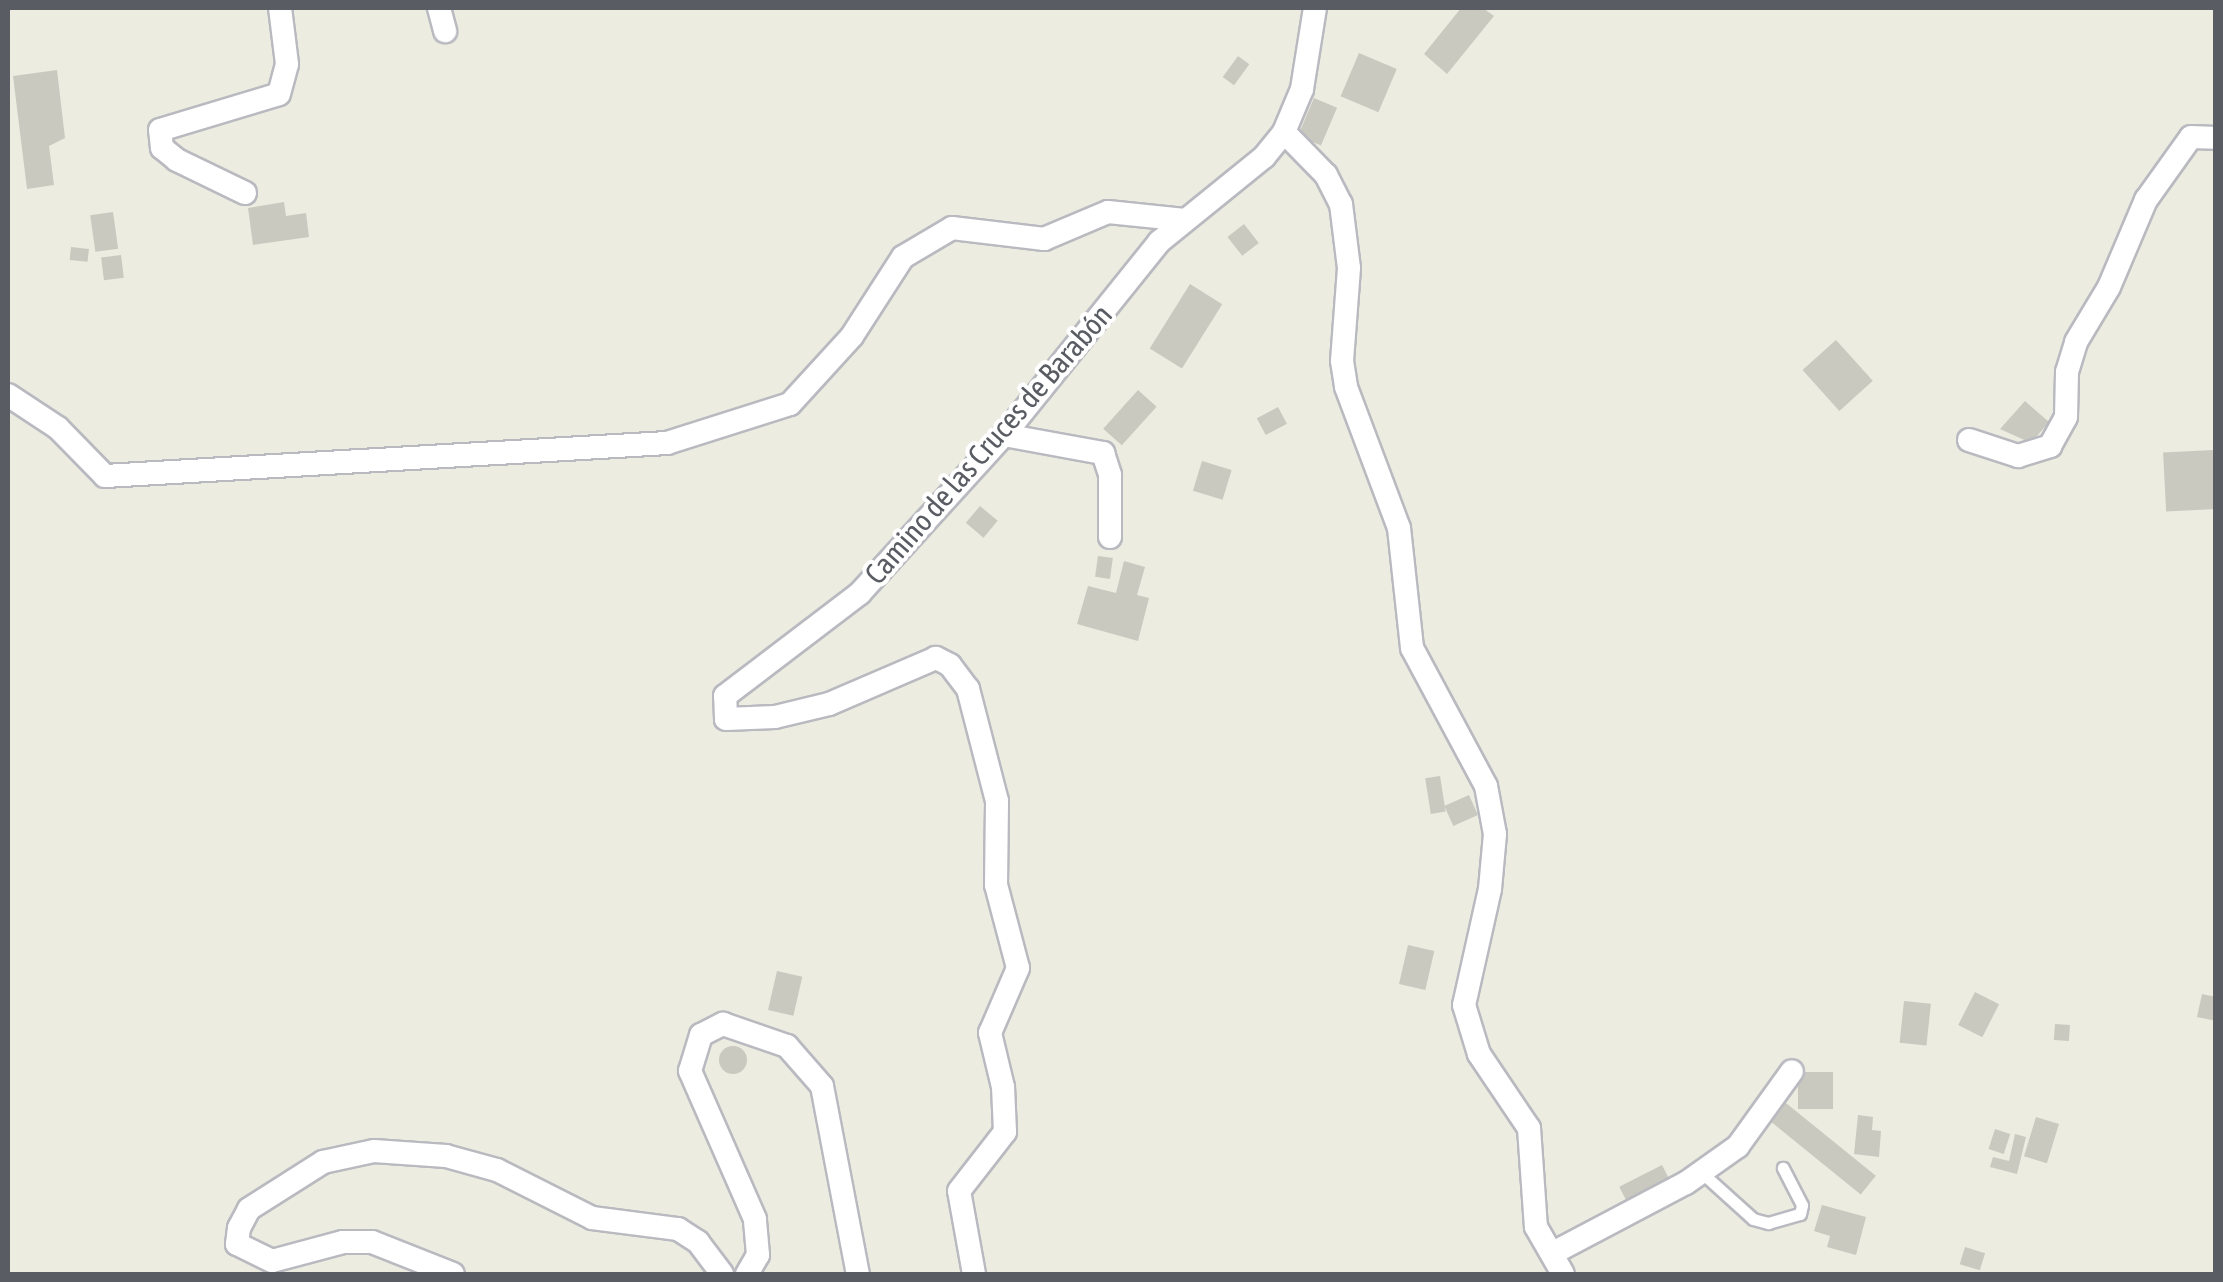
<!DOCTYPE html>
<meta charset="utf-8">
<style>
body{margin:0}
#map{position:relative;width:2223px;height:1282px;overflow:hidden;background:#edece1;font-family:"Asap Condensed",sans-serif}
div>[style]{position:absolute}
.building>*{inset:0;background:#c9c9c0;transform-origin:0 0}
.round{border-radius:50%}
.roads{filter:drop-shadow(2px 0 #b9bac0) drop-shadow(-2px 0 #b9bac0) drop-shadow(0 2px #b9bac0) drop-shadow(0 -2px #b9bac0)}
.service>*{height:11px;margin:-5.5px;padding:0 5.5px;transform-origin:5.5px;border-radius:5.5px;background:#fff}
.minor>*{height:22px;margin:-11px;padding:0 11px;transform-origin:11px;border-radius:11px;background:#fff}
span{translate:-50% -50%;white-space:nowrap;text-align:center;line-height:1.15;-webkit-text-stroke:8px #fff;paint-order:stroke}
.street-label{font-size:30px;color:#595c62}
.frame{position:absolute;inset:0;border:10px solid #595c62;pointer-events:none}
</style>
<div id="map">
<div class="building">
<i style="clip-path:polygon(1461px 8px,1483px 8px,1494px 16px,1447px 74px,1424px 54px)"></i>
<i style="left:1359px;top:53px;width:41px;height:47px;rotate:23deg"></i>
<i style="left:1238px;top:56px;width:14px;height:26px;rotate:36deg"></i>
<i style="clip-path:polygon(57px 70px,65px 138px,49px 146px,54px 185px,27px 189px,13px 76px)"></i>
<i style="left:1314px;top:98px;width:25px;height:41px;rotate:23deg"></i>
<i style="clip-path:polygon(284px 202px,286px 216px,306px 213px,309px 237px,253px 245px,248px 208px)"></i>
<i style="left:113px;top:212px;width:37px;height:23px;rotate:82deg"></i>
<i style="left:1244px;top:224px;width:24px;height:21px;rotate:52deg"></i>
<i style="left:71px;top:247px;width:18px;height:13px;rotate:6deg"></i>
<i style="left:121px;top:255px;width:23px;height:20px;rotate:83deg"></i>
<i style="left:1190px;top:284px;width:38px;height:76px;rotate:32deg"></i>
<i style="left:1836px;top:340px;width:55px;height:45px;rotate:48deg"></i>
<i style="left:1138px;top:390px;width:25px;height:52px;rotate:42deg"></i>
<i style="clip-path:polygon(2025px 401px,2049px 422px,2031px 443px,2000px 429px)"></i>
<i style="left:1278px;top:407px;width:19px;height:24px;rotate:62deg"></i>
<i style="left:2213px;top:450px;width:59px;height:50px;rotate:87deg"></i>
<i style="left:1202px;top:461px;width:31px;height:31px;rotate:17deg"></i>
<i style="left:980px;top:506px;width:23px;height:22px;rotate:40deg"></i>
<i style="left:1098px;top:556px;width:15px;height:21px;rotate:8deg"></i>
<i style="clip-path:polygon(1124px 561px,1145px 567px,1137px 595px,1149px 598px,1138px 641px,1077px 624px,1088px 586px,1116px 593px)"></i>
<i style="left:1440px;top:776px;width:36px;height:15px;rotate:81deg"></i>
<i style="left:1469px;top:795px;width:22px;height:27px;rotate:66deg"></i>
<i style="left:1408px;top:945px;width:27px;height:40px;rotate:13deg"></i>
<i style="left:777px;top:971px;width:26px;height:40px;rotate:13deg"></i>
<i style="left:1975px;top:992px;width:27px;height:37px;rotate:27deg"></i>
<i style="clip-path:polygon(2202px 994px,2216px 997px,2216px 1021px,2197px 1017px)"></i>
<i style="left:1904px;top:1001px;width:27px;height:42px;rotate:6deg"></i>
<i style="left:2055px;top:1024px;width:15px;height:16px;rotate:4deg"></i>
<i class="round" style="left:719px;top:1046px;width:28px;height:28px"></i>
<i style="left:1798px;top:1072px;width:35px;height:37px"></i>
<i style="left:1781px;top:1099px;width:122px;height:24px;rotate:39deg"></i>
<i style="clip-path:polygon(1858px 1115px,1873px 1117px,1872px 1130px,1881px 1131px,1879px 1157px,1854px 1154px)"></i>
<i style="left:2036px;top:1117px;width:24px;height:41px;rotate:17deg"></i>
<i style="left:1995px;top:1129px;width:16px;height:21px;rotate:18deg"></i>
<i style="clip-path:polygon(2015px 1134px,2026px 1137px,2017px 1174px,1990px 1167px,1993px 1157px,2009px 1161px)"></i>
<i style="left:1662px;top:1165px;width:20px;height:48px;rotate:63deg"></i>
<i style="clip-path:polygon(1822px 1205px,1866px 1217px,1856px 1255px,1827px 1247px,1830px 1236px,1814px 1231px)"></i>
<i style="left:1965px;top:1247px;width:21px;height:18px;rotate:17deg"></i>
</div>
<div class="roads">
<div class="service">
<i style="left:1701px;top:1172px;width:70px;rotate:42.1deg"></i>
<i style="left:1753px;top:1219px;width:16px;rotate:15deg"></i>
<i style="left:1768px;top:1223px;width:33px;rotate:-16deg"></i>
<i style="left:1800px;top:1214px;width:9px;rotate:-77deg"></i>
<i style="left:1802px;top:1205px;width:42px;rotate:-117.2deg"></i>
</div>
<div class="minor">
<i style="left:439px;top:8px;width:24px;rotate:75deg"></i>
<i style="left:1284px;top:132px;width:60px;rotate:45.7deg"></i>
<i style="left:1326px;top:175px;width:33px;rotate:63deg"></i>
<i style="left:1341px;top:204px;width:64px;rotate:82.9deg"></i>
<i style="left:1349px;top:268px;width:93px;rotate:94.3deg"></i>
<i style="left:1342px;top:361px;width:26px;rotate:81deg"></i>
<i style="left:1346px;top:387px;width:151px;rotate:69.4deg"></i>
<i style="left:1399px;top:528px;width:121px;rotate:83.8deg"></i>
<i style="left:1412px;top:648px;width:157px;rotate:61.8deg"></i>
<i style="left:1486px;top:786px;width:49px;rotate:79.4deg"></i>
<i style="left:1495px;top:834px;width:55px;rotate:95.2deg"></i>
<i style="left:1490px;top:889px;width:119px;rotate:102.6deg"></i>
<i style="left:1464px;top:1005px;width:51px;rotate:73deg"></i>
<i style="left:1479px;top:1054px;width:89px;rotate:56deg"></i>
<i style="left:1529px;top:1128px;width:99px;rotate:86deg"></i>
<i style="left:1536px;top:1227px;width:54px;rotate:60.1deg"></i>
<i style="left:245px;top:193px;width:76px;rotate:-154.1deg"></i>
<i style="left:177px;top:160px;width:19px;rotate:-141deg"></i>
<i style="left:162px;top:148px;width:18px;rotate:-96deg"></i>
<i style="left:160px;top:130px;width:124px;rotate:-16.8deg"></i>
<i style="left:279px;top:94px;width:31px;rotate:-75deg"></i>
<i style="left:287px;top:64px;width:56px;rotate:-97.1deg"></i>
<i style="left:8px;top:395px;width:60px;rotate:33.4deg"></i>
<i style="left:58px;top:428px;width:67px;rotate:45.6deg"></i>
<i style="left:105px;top:476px;width:563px;rotate:-3.36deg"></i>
<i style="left:667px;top:443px;width:129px;rotate:-17.6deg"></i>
<i style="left:790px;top:404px;width:92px;rotate:-47.6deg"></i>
<i style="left:852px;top:336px;width:94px;rotate:-57.2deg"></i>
<i style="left:903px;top:257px;width:57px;rotate:-30.6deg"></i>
<i style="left:952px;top:228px;width:93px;rotate:6.8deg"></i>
<i style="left:1044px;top:239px;width:69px;rotate:-22.9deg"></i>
<i style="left:1108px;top:212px;width:77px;rotate:5.9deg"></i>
<i style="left:1004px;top:435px;width:101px;rotate:10.3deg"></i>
<i style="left:1103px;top:453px;width:23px;rotate:72deg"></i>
<i style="left:1110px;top:475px;width:62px;rotate:90deg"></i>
<i style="left:1969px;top:440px;width:52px;rotate:18.1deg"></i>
<i style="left:2018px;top:456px;width:34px;rotate:-17deg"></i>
<i style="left:2050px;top:446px;width:33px;rotate:-61deg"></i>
<i style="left:2066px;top:417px;width:45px;rotate:-88.7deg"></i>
<i style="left:2067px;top:372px;width:31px;rotate:-73deg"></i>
<i style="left:2076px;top:342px;width:64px;rotate:-59deg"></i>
<i style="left:2109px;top:287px;width:95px;rotate:-67deg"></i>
<i style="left:2146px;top:200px;width:77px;rotate:-54.5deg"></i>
<i style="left:2191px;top:137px;width:25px;rotate:2deg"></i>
<i style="left:1553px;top:1253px;width:150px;rotate:-27.8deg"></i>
<i style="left:1686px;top:1183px;width:64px;rotate:-35.4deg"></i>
<i style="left:1738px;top:1146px;width:92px;rotate:-54.2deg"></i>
<i style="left:453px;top:1274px;width:87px;rotate:-158.4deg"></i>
<i style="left:372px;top:1242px;width:29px;rotate:180deg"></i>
<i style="left:343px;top:1242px;width:73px;rotate:165deg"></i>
<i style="left:272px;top:1261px;width:39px;rotate:-154deg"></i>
<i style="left:237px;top:1244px;width:16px;rotate:-83deg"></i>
<i style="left:239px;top:1228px;width:21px;rotate:-62deg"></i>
<i style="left:249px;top:1209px;width:88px;rotate:-32.4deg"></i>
<i style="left:323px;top:1162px;width:52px;rotate:-12.2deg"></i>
<i style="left:374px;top:1151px;width:72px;rotate:4deg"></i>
<i style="left:446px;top:1156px;width:53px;rotate:15.4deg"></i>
<i style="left:497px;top:1170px;width:106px;rotate:26.8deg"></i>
<i style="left:592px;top:1218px;width:87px;rotate:7.3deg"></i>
<i style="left:678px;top:1229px;width:24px;rotate:33deg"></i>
<i style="left:698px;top:1242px;width:40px;rotate:53deg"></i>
<i style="left:747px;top:1274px;width:22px;rotate:-60deg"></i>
<i style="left:758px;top:1255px;width:36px;rotate:-95deg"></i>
<i style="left:755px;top:1219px;width:162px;rotate:-113.7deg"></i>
<i style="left:690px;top:1071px;width:38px;rotate:-73deg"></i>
<i style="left:701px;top:1035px;width:25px;rotate:-27deg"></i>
<i style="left:723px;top:1024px;width:68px;rotate:19deg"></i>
<i style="left:787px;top:1046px;width:53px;rotate:48.8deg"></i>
<i style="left:822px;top:1086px;width:191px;rotate:79.2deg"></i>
<i style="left:974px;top:1274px;width:84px;rotate:-100.2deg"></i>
<i style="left:959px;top:1191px;width:75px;rotate:-52.1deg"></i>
<i style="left:1005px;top:1132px;width:45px;rotate:-92.5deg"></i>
<i style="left:1003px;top:1087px;width:56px;rotate:-103.5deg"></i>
<i style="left:990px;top:1033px;width:71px;rotate:-66.7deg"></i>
<i style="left:1018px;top:968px;width:86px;rotate:-104.8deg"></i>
<i style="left:996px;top:885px;width:84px;rotate:-89.3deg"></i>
<i style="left:997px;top:801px;width:116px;rotate:-104.5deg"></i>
<i style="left:968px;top:689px;width:30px;rotate:-127deg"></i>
<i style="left:950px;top:665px;width:16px;rotate:-153deg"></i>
<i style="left:936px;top:658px;width:116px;rotate:156.7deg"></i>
<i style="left:829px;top:704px;width:56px;rotate:166.5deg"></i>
<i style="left:775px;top:717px;width:49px;rotate:177.7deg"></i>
<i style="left:726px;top:719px;width:23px;rotate:-92deg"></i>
<i style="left:725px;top:696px;width:170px;rotate:-37.3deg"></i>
<i style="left:860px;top:593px;width:214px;rotate:-47.7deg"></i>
<i style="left:1004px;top:435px;width:248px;rotate:-51.2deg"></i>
<i style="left:1159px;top:242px;width:135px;rotate:-39deg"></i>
<i style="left:1264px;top:157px;width:32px;rotate:-51deg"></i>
<i style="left:1284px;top:132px;width:47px;rotate:-67.3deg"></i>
<i style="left:1302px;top:89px;width:82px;rotate:-80.9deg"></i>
</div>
</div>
<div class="street-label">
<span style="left:988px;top:444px;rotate:-49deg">Camino de las Cruces de Barabón</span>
</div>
<div class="frame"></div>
</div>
